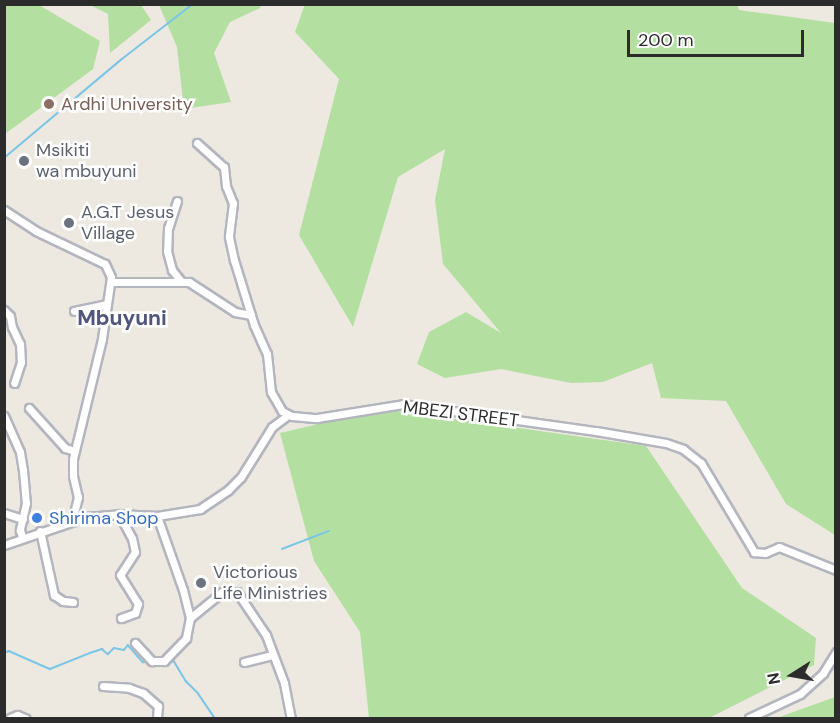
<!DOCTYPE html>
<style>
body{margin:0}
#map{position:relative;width:840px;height:723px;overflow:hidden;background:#ede8e0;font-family:"DM Sans",sans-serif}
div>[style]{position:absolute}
.green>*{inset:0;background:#b3e0a0}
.stream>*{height:1.5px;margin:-0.75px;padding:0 0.75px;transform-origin:0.75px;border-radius:0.75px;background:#7ac6e8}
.roads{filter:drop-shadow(2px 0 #b3b5bf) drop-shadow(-2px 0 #b3b5bf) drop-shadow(0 2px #b3b5bf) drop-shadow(0 -2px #b3b5bf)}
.minor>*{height:7px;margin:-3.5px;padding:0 3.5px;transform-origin:3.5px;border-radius:3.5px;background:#fff}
.dots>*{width:16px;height:16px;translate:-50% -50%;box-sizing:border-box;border:3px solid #fff;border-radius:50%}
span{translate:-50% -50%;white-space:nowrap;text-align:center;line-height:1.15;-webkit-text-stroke:5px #fff;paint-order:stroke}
.education-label{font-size:18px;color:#785e54}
.left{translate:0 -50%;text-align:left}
.worship-label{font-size:18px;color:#5b616d}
.street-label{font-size:18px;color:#2c2c2c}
.shop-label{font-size:18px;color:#366cbe}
.quarter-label{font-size:21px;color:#4f557b;font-weight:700}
.frame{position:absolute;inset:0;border:6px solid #2c2c2c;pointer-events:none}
.north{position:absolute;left:762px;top:645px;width:60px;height:60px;-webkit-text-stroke:4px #fff;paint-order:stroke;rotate:259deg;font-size:16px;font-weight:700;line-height:24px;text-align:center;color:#2c2c2c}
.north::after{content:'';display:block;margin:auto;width:21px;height:27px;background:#2c2c2c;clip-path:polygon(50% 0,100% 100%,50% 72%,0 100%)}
.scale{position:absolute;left:627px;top:30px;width:177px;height:27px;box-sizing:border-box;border:3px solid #2c2c2c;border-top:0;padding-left:8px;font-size:18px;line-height:21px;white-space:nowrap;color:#2c2c2c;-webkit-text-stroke:4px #fff;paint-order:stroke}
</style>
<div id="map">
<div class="green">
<i style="clip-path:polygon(5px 4px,39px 5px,100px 41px,93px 69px,5px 134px)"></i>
<i style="clip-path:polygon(305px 4px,737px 4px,739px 10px,835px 23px,835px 535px,786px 504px,726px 401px,661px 398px,652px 363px,603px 382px,571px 383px,501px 369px,445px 378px,417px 364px,429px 332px,466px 312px,501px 333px,443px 264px,435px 200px,445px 149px,398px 177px,353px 327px,299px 235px,339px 79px,295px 32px)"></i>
<i style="clip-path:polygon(90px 5px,141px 5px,151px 20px,110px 53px,108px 14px)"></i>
<i style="clip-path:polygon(159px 5px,261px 5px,260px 8px,230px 22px,214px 53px,231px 102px,184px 109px,177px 47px)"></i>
<i style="clip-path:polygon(383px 409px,646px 446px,742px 588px,816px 638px,814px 665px,709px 718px,369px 718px,360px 632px,314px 561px,280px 433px)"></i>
<i style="clip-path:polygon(835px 697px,835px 718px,777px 718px)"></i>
</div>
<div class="stream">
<i style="left:4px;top:158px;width:154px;rotate:-40deg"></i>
<i style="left:122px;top:59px;width:90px;rotate:-37.8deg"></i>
<i style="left:282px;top:549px;width:50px;rotate:-21deg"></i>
<i style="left:4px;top:653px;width:5px;rotate:-22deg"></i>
<i style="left:9px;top:651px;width:45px;rotate:23.7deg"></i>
<i style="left:50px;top:669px;width:43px;rotate:-21.8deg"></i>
<i style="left:90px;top:653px;width:13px;rotate:-18deg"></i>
<i style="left:102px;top:649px;width:8px;rotate:40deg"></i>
<i style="left:108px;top:654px;width:8px;rotate:-45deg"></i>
<i style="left:114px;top:648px;width:10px;rotate:11deg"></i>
<i style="left:124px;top:650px;width:6px;rotate:-51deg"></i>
<i style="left:128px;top:645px;width:23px;rotate:49deg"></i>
<i style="left:143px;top:662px;width:5px"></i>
<i style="left:168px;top:662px;width:6px;rotate:-9deg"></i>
<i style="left:174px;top:661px;width:23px;rotate:59deg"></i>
<i style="left:186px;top:681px;width:17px;rotate:45deg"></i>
<i style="left:198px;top:693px;width:30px;rotate:56deg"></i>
</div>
<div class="roads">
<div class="minor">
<i style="left:197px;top:143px;width:36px;rotate:42deg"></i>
<i style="left:224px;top:167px;width:19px;rotate:84deg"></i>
<i style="left:226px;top:186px;width:18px;rotate:68deg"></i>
<i style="left:233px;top:203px;width:34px;rotate:97deg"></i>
<i style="left:229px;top:237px;width:24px;rotate:78deg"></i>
<i style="left:234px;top:260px;width:68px;rotate:72.9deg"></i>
<i style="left:254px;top:325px;width:32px;rotate:66deg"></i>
<i style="left:267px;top:354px;width:38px;rotate:84deg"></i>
<i style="left:271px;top:392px;width:22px;rotate:60deg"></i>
<i style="left:282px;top:411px;width:11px;rotate:27deg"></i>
<i style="left:292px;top:416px;width:25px;rotate:5deg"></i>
<i style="left:317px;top:418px;width:87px;rotate:-9.2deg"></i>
<i style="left:403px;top:404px;width:195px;rotate:8deg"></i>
<i style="left:596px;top:431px;width:71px;rotate:9.7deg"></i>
<i style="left:666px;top:443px;width:18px;rotate:19deg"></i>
<i style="left:683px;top:449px;width:23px;rotate:38deg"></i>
<i style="left:701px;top:463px;width:104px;rotate:59.2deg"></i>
<i style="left:754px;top:552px;width:11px;rotate:5deg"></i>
<i style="left:765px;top:553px;width:15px;rotate:-23deg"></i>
<i style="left:779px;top:547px;width:61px;rotate:22deg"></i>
<i style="left:177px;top:201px;width:28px;rotate:108deg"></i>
<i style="left:168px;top:228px;width:23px;rotate:92deg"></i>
<i style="left:167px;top:251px;width:20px;rotate:75deg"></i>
<i style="left:172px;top:270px;width:14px;rotate:51deg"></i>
<i style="left:4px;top:210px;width:38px;rotate:33deg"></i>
<i style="left:36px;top:231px;width:76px;rotate:25.6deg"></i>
<i style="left:105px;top:264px;width:14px;rotate:65deg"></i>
<i style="left:111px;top:277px;width:63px;rotate:98.3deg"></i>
<i style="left:102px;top:339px;width:123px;rotate:103.6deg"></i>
<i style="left:73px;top:459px;width:17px;rotate:90deg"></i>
<i style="left:73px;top:476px;width:22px;rotate:77deg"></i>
<i style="left:78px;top:497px;width:25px;rotate:104deg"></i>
<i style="left:111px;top:282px;width:78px"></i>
<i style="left:189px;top:282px;width:55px;rotate:33.1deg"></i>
<i style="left:235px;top:312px;width:16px;rotate:11deg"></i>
<i style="left:4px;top:310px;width:8px;rotate:45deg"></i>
<i style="left:10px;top:316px;width:11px;rotate:80deg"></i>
<i style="left:12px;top:327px;width:19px;rotate:65deg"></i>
<i style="left:20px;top:344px;width:18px;rotate:87deg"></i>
<i style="left:21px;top:362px;width:22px;rotate:108deg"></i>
<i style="left:74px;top:311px;width:33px;rotate:-12deg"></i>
<i style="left:29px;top:408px;width:54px;rotate:48deg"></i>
<i style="left:65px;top:448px;width:10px;rotate:17deg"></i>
<i style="left:4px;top:416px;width:39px;rotate:66deg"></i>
<i style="left:20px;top:452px;width:18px;rotate:81deg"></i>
<i style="left:23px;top:470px;width:33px;rotate:85deg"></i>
<i style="left:26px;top:503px;width:28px;rotate:103deg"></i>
<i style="left:20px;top:530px;width:7px;rotate:74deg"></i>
<i style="left:4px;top:513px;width:20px;rotate:18deg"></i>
<i style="left:119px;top:514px;width:27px;rotate:62deg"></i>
<i style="left:132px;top:538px;width:14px;rotate:78deg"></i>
<i style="left:135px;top:552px;width:27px;rotate:123deg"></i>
<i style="left:120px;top:575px;width:34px;rotate:58deg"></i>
<i style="left:138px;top:604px;width:9px;rotate:108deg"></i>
<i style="left:135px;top:613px;width:15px;rotate:160deg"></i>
<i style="left:40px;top:531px;width:66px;rotate:77.7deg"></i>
<i style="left:54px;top:595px;width:11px;rotate:34deg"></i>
<i style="left:63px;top:601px;width:10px;rotate:6deg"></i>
<i style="left:4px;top:545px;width:87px;rotate:-18.9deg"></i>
<i style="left:86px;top:517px;width:33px;rotate:-5deg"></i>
<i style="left:119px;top:514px;width:38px;rotate:3deg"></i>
<i style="left:157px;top:516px;width:44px;rotate:-9.2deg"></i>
<i style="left:200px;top:509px;width:34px;rotate:-34deg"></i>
<i style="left:228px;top:490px;width:18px;rotate:-45deg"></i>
<i style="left:241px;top:477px;width:59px;rotate:-58.2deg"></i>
<i style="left:272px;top:427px;width:20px;rotate:-37deg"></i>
<i style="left:190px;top:618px;width:41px;rotate:-39.1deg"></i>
<i style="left:222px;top:592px;width:15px"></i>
<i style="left:237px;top:592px;width:52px;rotate:56deg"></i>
<i style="left:266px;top:635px;width:51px;rotate:69.4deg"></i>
<i style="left:284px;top:683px;width:36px;rotate:79deg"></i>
<i style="left:135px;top:643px;width:25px;rotate:47deg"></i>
<i style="left:152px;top:661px;width:12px"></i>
<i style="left:164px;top:661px;width:32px;rotate:-46deg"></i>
<i style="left:186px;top:638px;width:20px;rotate:-79deg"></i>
<i style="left:190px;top:618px;width:29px;rotate:-104deg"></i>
<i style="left:183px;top:590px;width:78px;rotate:-109.4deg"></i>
<i style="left:244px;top:662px;width:30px;rotate:-14deg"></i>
<i style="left:103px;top:686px;width:26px;rotate:4deg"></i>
<i style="left:129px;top:688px;width:15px;rotate:20deg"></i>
<i style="left:143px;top:693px;width:20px;rotate:41deg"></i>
<i style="left:158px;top:706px;width:12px;rotate:95deg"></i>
<i style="left:10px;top:718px;width:8px;rotate:-23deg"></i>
<i style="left:17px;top:715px;width:9px;rotate:21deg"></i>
<i style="left:749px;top:718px;width:56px;rotate:-25.2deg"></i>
<i style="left:800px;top:694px;width:31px;rotate:-42deg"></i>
<i style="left:823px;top:673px;width:25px;rotate:-58deg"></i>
</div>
</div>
<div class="dots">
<i style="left:49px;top:104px;background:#8d6e63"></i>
<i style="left:24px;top:161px;background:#6b7280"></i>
<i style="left:69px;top:223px;background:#6b7280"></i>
<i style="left:37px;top:518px;background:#3f7fe0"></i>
<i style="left:201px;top:583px;background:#6b7280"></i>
</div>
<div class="education-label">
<span class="left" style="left:61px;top:104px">Ardhi University</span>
</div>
<div class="worship-label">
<span class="left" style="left:36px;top:161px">Msikiti<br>wa mbuyuni</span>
<span class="left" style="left:81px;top:223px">A.G.T Jesus<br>Village</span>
<span class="left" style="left:213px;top:583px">Victorious<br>Life Ministries</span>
</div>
<div class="street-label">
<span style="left:461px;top:414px;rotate:7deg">MBEZI STREET</span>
</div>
<div class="shop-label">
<span class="left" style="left:49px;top:518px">Shirima Shop</span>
</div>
<div class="quarter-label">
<span style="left:122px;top:318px">Mbuyuni</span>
</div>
<div class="frame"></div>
<div class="north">N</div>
<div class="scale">200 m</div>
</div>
